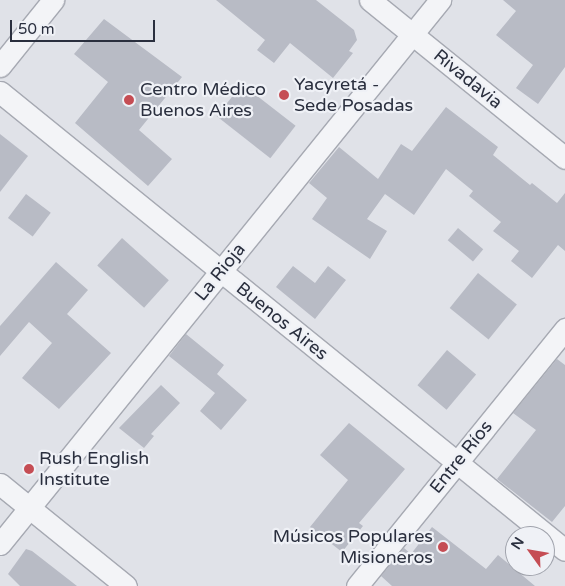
<!DOCTYPE html>
<meta charset="utf-8">
<style>
body{margin:0}
#map{position:relative;width:565px;height:586px;overflow:hidden;background:#e0e2e8;font-family:"Varela Round",sans-serif}
div>[style]{position:absolute}
.building>*{inset:0;background:#b8bbc5;transform-origin:0 0}
.roads{filter:drop-shadow(1px 0 #a6a9b2) drop-shadow(-1px 0 #a6a9b2) drop-shadow(0 1px #a6a9b2) drop-shadow(0 -1px #a6a9b2)}
.street>*{height:21px;margin:-10.5px;padding:0 10.5px;transform-origin:10.5px;border-radius:10.5px;background:#f3f4f7}
.dots>*{width:14px;height:14px;translate:-50% -50%;box-sizing:border-box;border:2px solid #eff1f6;border-radius:50%}
span{translate:-50% -50%;white-space:nowrap;text-align:center;line-height:1.15;-webkit-text-stroke:4.5px #eff1f6;paint-order:stroke}
.street-label{font-size:18px;color:#2a2f3e}
.poi-label{font-size:18px;color:#2a2f3e}
.left{translate:0 -50%;text-align:left}
.right{translate:-100% -50%;text-align:right}
.north{position:absolute;left:505px;top:526px;width:50px;height:50px;box-sizing:border-box;background:#eff1f6;border:1px solid #a0a3ac;border-radius:50%;rotate:302deg;font-size:14px;font-weight:700;line-height:20px;text-align:center;color:#2a2f3e}
.north::after{content:'';display:block;margin:auto;width:18px;height:22px;background:#c54d54;clip-path:polygon(50% 0,100% 100%,50% 72%,0 100%)}
.scale{position:absolute;left:10px;top:20px;width:145px;height:22px;box-sizing:border-box;border:2px solid #2a2f3e;border-top:0;padding-left:6px;font-size:15px;line-height:18px;white-space:nowrap;color:#2a2f3e;-webkit-text-stroke:4px #eff1f6;paint-order:stroke}
</style>
<div id="map">
<div class="building">
<i style="clip-path:polygon(216px 0,316px 0,354px 30px,357px 40px,349px 51px,353px 53px,333px 78px,290px 43px,274px 63px,257px 50px,265px 40px)"></i>
<i style="clip-path:polygon(503px 0,565px 0,565px 67px,538px 104px,516px 88px,533px 65px,496px 35px,516px 11px)"></i>
<i style="clip-path:polygon(104px 19px,182px 77px,139px 130px,172px 159px,148px 186px,75px 123px,108px 82px,74px 54px)"></i>
<i style="left:242px;top:84px;width:68px;height:41px;rotate:38deg"></i>
<i style="clip-path:polygon(446px 107px,498px 147px,493px 155px,530px 185px,532px 183px,557px 203px,565px 193px,565px 251px,558px 245px,532px 278px,511px 261px,519px 251px,493px 231px,501px 222px,469px 196px,473px 191px,446px 169px,414px 215px,385px 194px,367px 219px,387px 231px,370px 259px,312px 219px,327px 198px,309px 183px,339px 147px,378px 179px,401px 144px,412px 151px)"></i>
<i style="clip-path:polygon(0 134px,28px 156px,0 192px)"></i>
<i style="left:26px;top:194px;width:31px;height:30px;rotate:37deg"></i>
<i style="left:458px;top:228px;width:33px;height:16px;rotate:40deg"></i>
<i style="left:122px;top:238px;width:63px;height:37px;rotate:42deg"></i>
<i style="clip-path:polygon(56px 262px,88px 290px,67px 314px,111px 353px,59px 409px,22px 378px,52px 343px,29px 322px,0 356px,0 326px)"></i>
<i style="clip-path:polygon(293px 266px,315px 283px,328px 266px,346px 280px,315px 319px,276px 287px)"></i>
<i style="left:478px;top:273px;width:50px;height:45px;rotate:39deg"></i>
<i style="clip-path:polygon(186px 334px,224px 365px,217px 374px,247px 400px,221px 430px,200px 411px,215px 393px,169px 356px)"></i>
<i style="left:447px;top:350px;width:38px;height:46px;rotate:40deg"></i>
<i style="clip-path:polygon(557px 359px,565px 365px,565px 506px,552px 522px,497px 479px,536px 430px,513px 413px)"></i>
<i style="clip-path:polygon(161px 385px,180px 403px,151px 434px,154px 436px,144px 448px,119px 428px)"></i>
<i style="clip-path:polygon(349px 423px,405px 469px,359px 523px,363px 526px,342px 552px,310px 527px,348px 480px,320px 455px)"></i>
<i style="clip-path:polygon(432px 527px,486px 569px,498px 555px,535px 586px,392px 586px,381px 576px,404px 548px,411px 554px)"></i>
<i style="clip-path:polygon(26px 549px,32px 551px,77px 586px,20px 586px,8px 574px)"></i>
</div>
<div class="roads">
<div class="street">
<i style="left:370px;top:0;width:251px;rotate:39deg"></i>
<i style="left:0;top:66px;width:85px;rotate:-51.2deg"></i>
<i style="left:0;top:92px;width:727px;rotate:39.03deg"></i>
<i style="left:0;top:484px;width:162px;rotate:39deg"></i>
<i style="left:0;top:544px;width:700px;rotate:-51.03deg"></i>
<i style="left:357px;top:586px;width:331px;rotate:-51deg"></i>
</div>
</div>
<div class="dots">
<i style="left:284px;top:95px;background:#c54d54"></i>
<i style="left:129px;top:100px;background:#c54d54"></i>
<i style="left:29px;top:469px;background:#c54d54"></i>
<i style="left:443px;top:547px;background:#c54d54"></i>
</div>
<div class="street-label">
<span style="left:468px;top:79px;rotate:39deg">Rivadavia</span>
<span style="left:220px;top:272px;rotate:-51deg">La Rioja</span>
<span style="left:282px;top:321px;rotate:39deg">Buenos Aires</span>
<span style="left:461px;top:457px;rotate:-51deg">Entre Ríos</span>
</div>
<div class="poi-label">
<span class="left" style="left:294px;top:95px">Yacyretá -<br>Sede Posadas</span>
<span class="left" style="left:140px;top:100px">Centro Médico<br>Buenos Aires</span>
<span class="left" style="left:39px;top:469px">Rush English<br>Institute</span>
<span class="right" style="left:433px;top:547px">Músicos Populares<br>Misioneros</span>
</div>
<div class="north">N</div>
<div class="scale">50 m</div>
</div>
